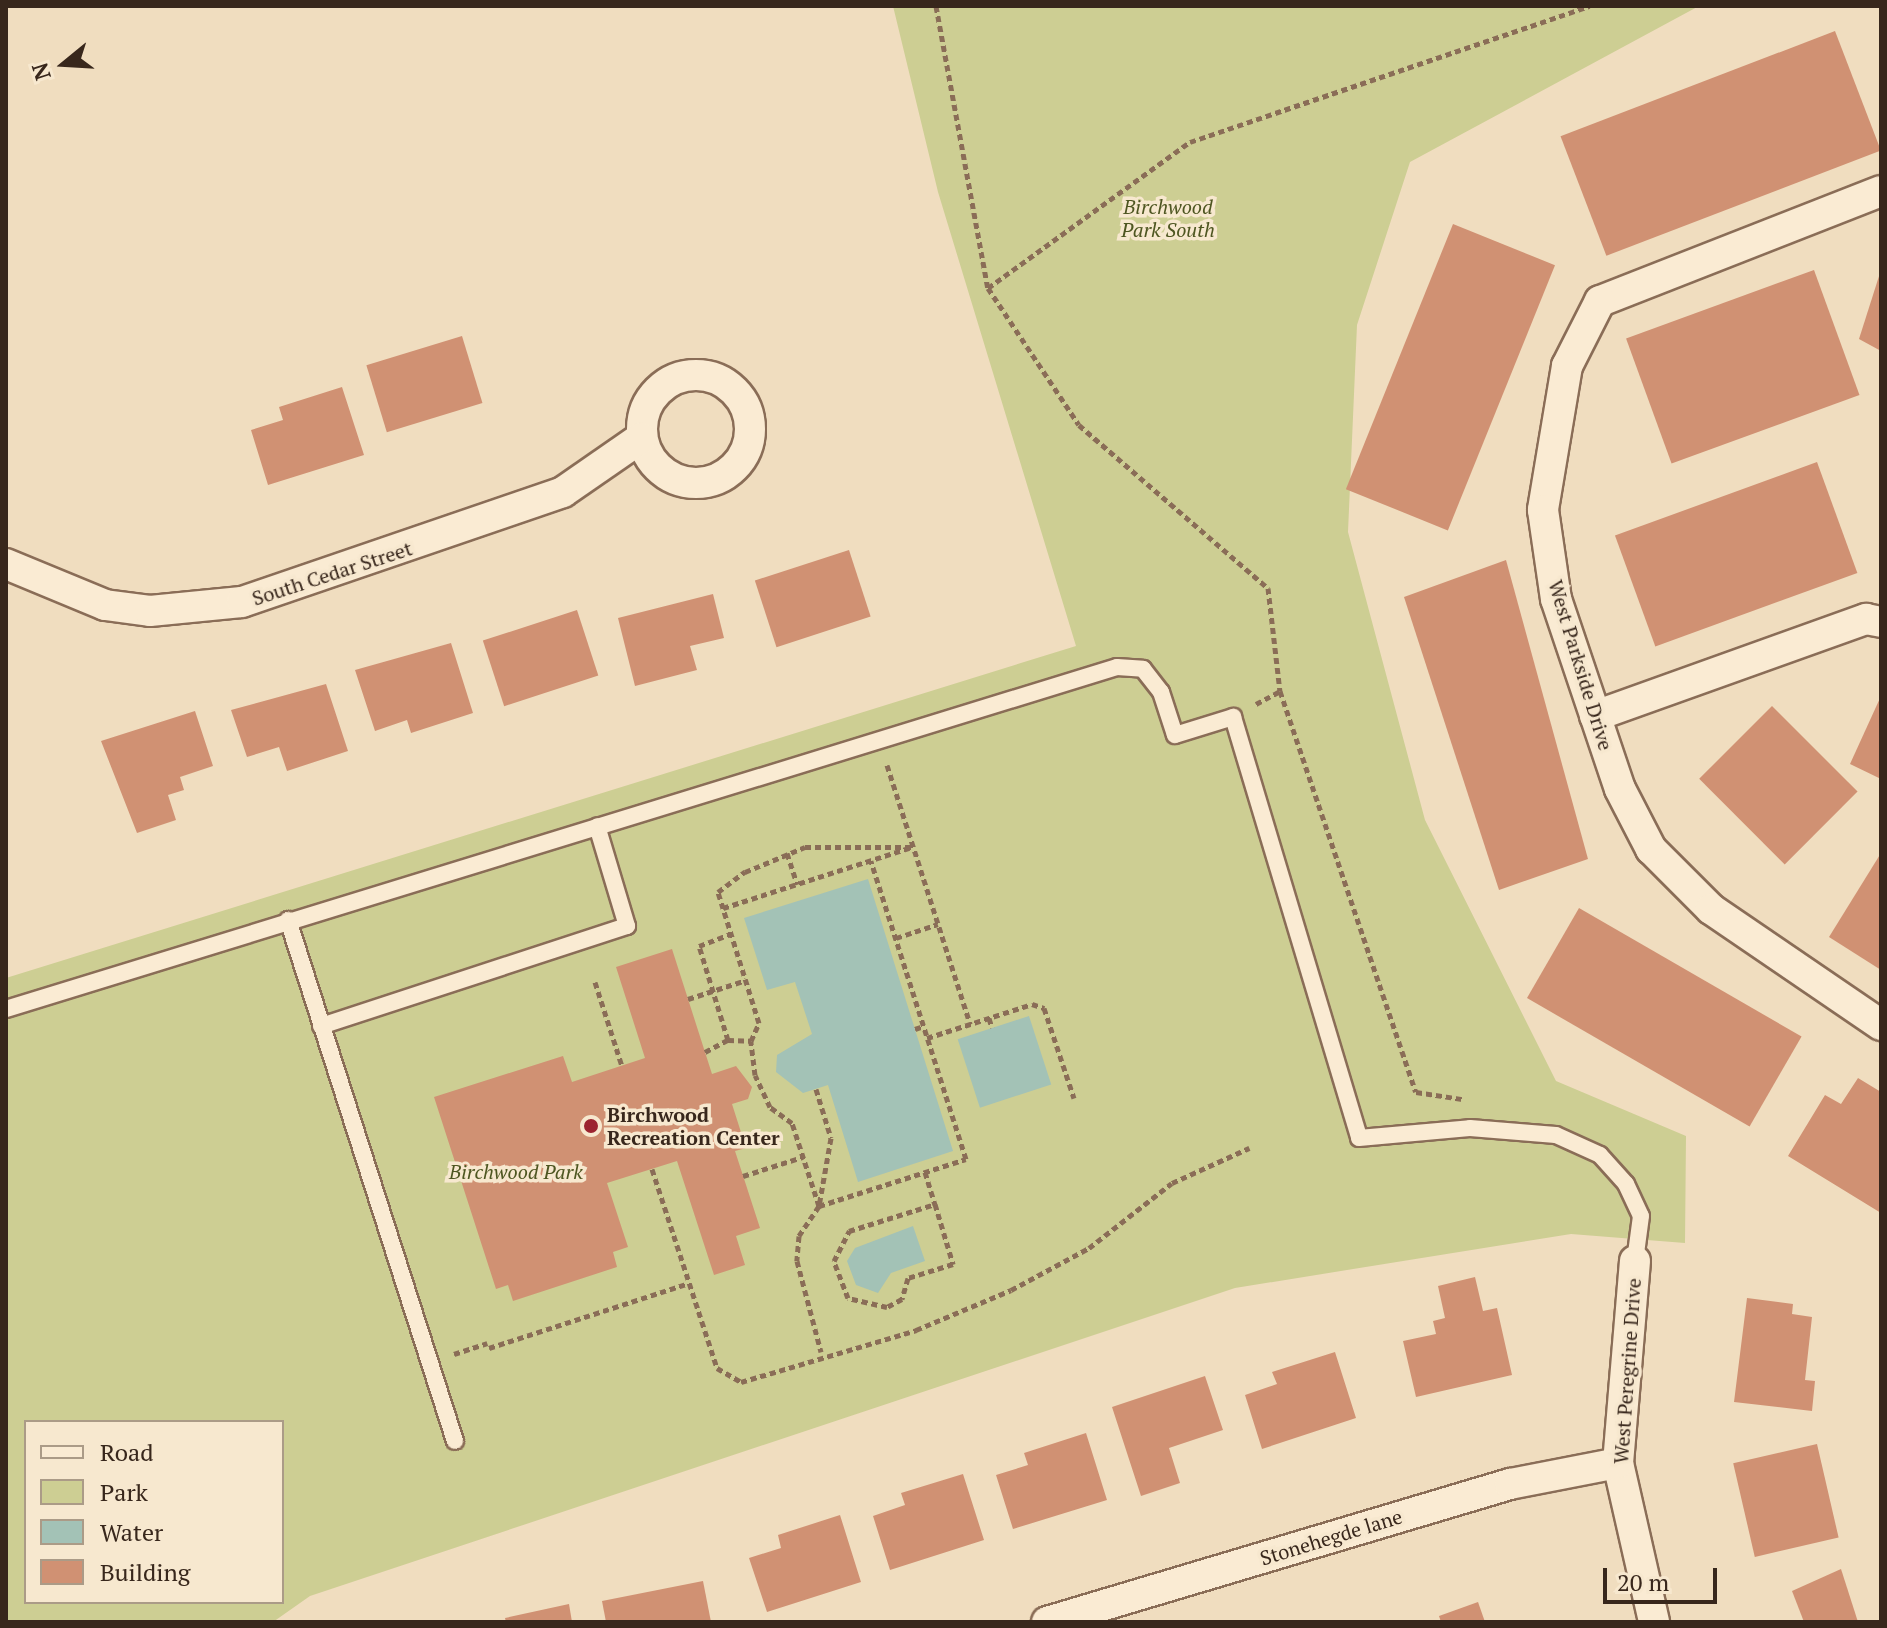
<!DOCTYPE html>
<style>
body{margin:0}
#map{position:relative;width:1887px;height:1628px;overflow:hidden;background:#f0ddbf;font-family:"PT Serif",serif}
div>[style]{position:absolute}
.green>*{inset:0;background:#cdce93}
.water>*{inset:0;background:#a3c2b6;transform-origin:0 0}
.building>*{inset:0;background:#d09173;transform-origin:0 0}
.path>*{height:5px;margin-top:-2.5px;transform-origin:0;background:repeating-linear-gradient(90deg,#8a6d57 0 6px,transparent 0 10px)}
.roads{filter:drop-shadow(2px 0 #8a6d57) drop-shadow(-2px 0 #8a6d57) drop-shadow(0 2px #8a6d57) drop-shadow(0 -2px #8a6d57)}
.lane>*{height:16px;margin:-8px;padding:0 8px;transform-origin:8px;border-radius:8px;background:#faebd3}
.street>*{height:30px;margin:-15px;padding:0 15px;transform-origin:15px;border-radius:15px;background:#faebd3}
.street>.ring{margin:-15px;padding:0;box-sizing:content-box;background:none;border:30px solid #faebd3;border-radius:50%}
.dots>*{width:22px;height:22px;translate:-50% -50%;box-sizing:border-box;border:4px solid #f7e8cf;border-radius:50%}
span{translate:-50% -50%;white-space:nowrap;text-align:center;line-height:1.15;-webkit-text-stroke:7px #f7e8cf;paint-order:stroke}
.park-label{font-size:20px;color:#4e5621;font-style:italic}
.street-label{font-size:20px;color:#38271c}
.poi-label{font-size:20px;color:#38271c;font-weight:700}
.left{translate:0 -50%;text-align:left}
.frame{position:absolute;inset:0;border:8px solid #38271c;pointer-events:none}
.legend{position:absolute;left:24px;top:1420px;width:260px;height:184px;box-sizing:border-box;background:#f7e8cf;border:2px solid #ab9b87;margin:0;padding:10px 14px;list-style:none;font-size:24px;color:#38271c}
.legend li{display:flex;align-items:center;gap:16px;height:40px}
.legend b{width:40px;border:2px solid #ab9b87}
.north{position:absolute;left:24px;top:24px;width:80px;height:80px;-webkit-text-stroke:6px #f7e8cf;paint-order:stroke;rotate:252deg;font-size:22px;font-weight:700;line-height:32px;text-align:center;color:#38271c}
.north::after{content:'';display:block;margin:auto;width:28px;height:36px;background:#38271c;clip-path:polygon(50% 0,100% 100%,50% 72%,0 100%)}
.scale{position:absolute;left:1603px;top:1568px;width:114px;height:36px;box-sizing:border-box;border:4px solid #38271c;border-top:0;padding-left:10px;font-size:24px;line-height:28px;white-space:nowrap;color:#38271c;-webkit-text-stroke:6px #f7e8cf;paint-order:stroke}
</style>
<div id="map">
<div class="green">
<i style="clip-path:polygon(evenodd,893px 6px,1699px 6px,1410px 162px,1357px 325px,1348px 532px,1425px 820px,1556px 1081px,1686px 1136px,1685px 1243px,1571px 1234px,1235px 1288px,310px 1596px,273px 1622px,6px 1622px,6px 978px,1076px 646px,938px 192px,893px 6px,26px 1422px,282px 1422px,282px 1602px,26px 1602px,26px 1422px)"></i>
</div>
<div class="water">
<i style="clip-path:polygon(868px 879px,953px 1151px,858px 1182px,828px 1085px,803px 1093px,776px 1072px,777px 1055px,812px 1034px,795px 982px,767px 990px,744px 918px)"></i>
<i style="left:1029px;top:1016px;width:72px;height:75px;rotate:72deg"></i>
<i style="clip-path:polygon(913px 1226px,925px 1261px,891px 1273px,878px 1293px,856px 1285px,847px 1261px,855px 1248px)"></i>
</div>
<div class="building">
<i style="left:1835px;top:31px;width:128px;height:294px;rotate:69deg"></i>
<i style="left:1453px;top:224px;width:110px;height:286px;rotate:22deg"></i>
<i style="left:1814px;top:270px;width:133px;height:200px;rotate:70deg"></i>
<i style="clip-path:polygon(1880px 273px,1881px 273px,1881px 351px,1859px 339px)"></i>
<i style="left:462px;top:336px;width:70px;height:100px;rotate:73deg"></i>
<i style="clip-path:polygon(342px 387px,364px 455px,268px 485px,251px 430px,283px 420px,279px 407px)"></i>
<i style="left:1817px;top:462px;width:118px;height:215px;rotate:70deg"></i>
<i style="left:849px;top:550px;width:70px;height:99px;rotate:72deg"></i>
<i style="clip-path:polygon(1506px 560px,1588px 859px,1499px 890px,1404px 597px)"></i>
<i style="clip-path:polygon(713px 594px,724px 638px,690px 646px,697px 670px,635px 686px,618px 618px)"></i>
<i style="left:577px;top:610px;width:69px;height:99px;rotate:72deg"></i>
<i style="clip-path:polygon(451px 643px,473px 713px,411px 733px,407px 720px,375px 731px,355px 670px)"></i>
<i style="clip-path:polygon(326px 684px,348px 751px,287px 771px,279px 747px,247px 757px,231px 710px)"></i>
<i style="clip-path:polygon(1881px 696px,1881px 779px,1850px 764px)"></i>
<i style="left:1772px;top:706px;width:121px;height:103px;rotate:45deg"></i>
<i style="clip-path:polygon(195px 711px,213px 766px,180px 777px,184px 790px,168px 795px,176px 820px,137px 833px,101px 741px)"></i>
<i style="clip-path:polygon(1881px 853px,1881px 970px,1829px 937px)"></i>
<i style="left:1579px;top:908px;width:257px;height:104px;rotate:30deg"></i>
<i style="clip-path:polygon(672px 949px,712px 1074px,736px 1066px,752px 1087px,748px 1099px,732px 1104px,746px 1148px,735px 1151px,760px 1228px,736px 1236px,745px 1265px,714px 1275px,677px 1161px,607px 1183px,628px 1247px,613px 1252px,617px 1267px,513px 1301px,508px 1285px,496px 1289px,434px 1097px,563px 1056px,572px 1082px,645px 1058px,616px 967px)"></i>
<i style="clip-path:polygon(1858px 1078px,1881px 1092px,1881px 1213px,1788px 1156px,1825px 1095px,1841px 1104px)"></i>
<i style="clip-path:polygon(1475px 1277px,1483px 1311px,1497px 1308px,1512px 1375px,1416px 1397px,1403px 1341px,1436px 1334px,1433px 1321px,1445px 1318px,1438px 1286px)"></i>
<i style="clip-path:polygon(1747px 1298px,1793px 1304px,1792px 1314px,1812px 1317px,1805px 1380px,1815px 1381px,1812px 1411px,1734px 1402px)"></i>
<i style="clip-path:polygon(1335px 1352px,1356px 1418px,1262px 1449px,1245px 1395px,1277px 1384px,1272px 1372px)"></i>
<i style="clip-path:polygon(1205px 1376px,1223px 1430px,1169px 1448px,1180px 1483px,1141px 1496px,1112px 1407px)"></i>
<i style="clip-path:polygon(1086px 1433px,1107px 1500px,1013px 1529px,996px 1475px,1028px 1465px,1024px 1453px)"></i>
<i style="left:1817px;top:1444px;width:96px;height:86px;rotate:77deg"></i>
<i style="clip-path:polygon(963px 1474px,984px 1540px,890px 1570px,873px 1516px,905px 1505px,901px 1493px)"></i>
<i style="clip-path:polygon(840px 1515px,861px 1582px,767px 1612px,749px 1558px,781px 1548px,778px 1535px)"></i>
<i style="clip-path:polygon(1841px 1569px,1858px 1622px,1804px 1622px,1792px 1591px)"></i>
<i style="clip-path:polygon(703px 1581px,711px 1622px,606px 1622px,602px 1601px)"></i>
<i style="clip-path:polygon(1478px 1602px,1485px 1622px,1441px 1622px,1439px 1616px)"></i>
<i style="clip-path:polygon(569px 1604px,572px 1622px,506px 1622px,505px 1618px)"></i>
</div>
<div class="path">
<i style="left:936px;top:6px;width:287px;rotate:79.6deg"></i>
<i style="left:988px;top:288px;width:164px;rotate:56.4deg"></i>
<i style="left:1079px;top:425px;width:250px;rotate:40.8deg"></i>
<i style="left:1268px;top:588px;width:104px;rotate:83.4deg"></i>
<i style="left:1280px;top:691px;width:423px;rotate:71.3deg"></i>
<i style="left:1416px;top:1092px;width:47px;rotate:8.7deg"></i>
<i style="left:988px;top:288px;width:249px;rotate:-35.9deg"></i>
<i style="left:1190px;top:142px;width:422px;rotate:-18.8deg"></i>
<i style="left:1256px;top:704px;width:27px;rotate:-28deg"></i>
<i style="left:887px;top:765px;width:272px;rotate:72.2deg"></i>
<i style="left:787px;top:853px;width:33px;rotate:72deg"></i>
<i style="left:723px;top:908px;width:199px;rotate:-17.9deg"></i>
<i style="left:896px;top:938px;width:44px;rotate:-18.4deg"></i>
<i style="left:595px;top:982px;width:88px;rotate:72.2deg"></i>
<i style="left:688px;top:999px;width:61px;rotate:-18.1deg"></i>
<i style="left:989px;top:1018px;width:10px;rotate:73deg"></i>
<i style="left:915px;top:1029px;width:9px;rotate:-18deg"></i>
<i style="left:927px;top:1038px;width:110px;rotate:-17.9deg"></i>
<i style="left:1032px;top:1004px;width:13px;rotate:18deg"></i>
<i style="left:1044px;top:1008px;width:95px;rotate:71.6deg"></i>
<i style="left:728px;top:1040px;width:98px;rotate:-107.1deg"></i>
<i style="left:699px;top:946px;width:34px;rotate:-21deg"></i>
<i style="left:705px;top:1052px;width:26px;rotate:-28deg"></i>
<i style="left:728px;top:1040px;width:23px;rotate:2deg"></i>
<i style="left:816px;top:1089px;width:51px;rotate:73deg"></i>
<i style="left:831px;top:1138px;width:69px;rotate:100deg"></i>
<i style="left:819px;top:1206px;width:36px;rotate:124deg"></i>
<i style="left:799px;top:1236px;width:25px;rotate:95deg"></i>
<i style="left:797px;top:1261px;width:94px;rotate:75.2deg"></i>
<i style="left:652px;top:1169px;width:209px;rotate:71.9deg"></i>
<i style="left:717px;top:1368px;width:28px;rotate:30deg"></i>
<i style="left:741px;top:1382px;width:183px;rotate:-16.5deg"></i>
<i style="left:916px;top:1330px;width:103px;rotate:-22.8deg"></i>
<i style="left:1011px;top:1290px;width:89px;rotate:-28.3deg"></i>
<i style="left:1089px;top:1248px;width:105px;rotate:-38.1deg"></i>
<i style="left:1172px;top:1183px;width:85px;rotate:-24.4deg"></i>
<i style="left:925px;top:1172px;width:34px;rotate:73deg"></i>
<i style="left:935px;top:1204px;width:63px;rotate:73.3deg"></i>
<i style="left:953px;top:1264px;width:47px;rotate:162.7deg"></i>
<i style="left:908px;top:1278px;width:22px;rotate:106deg"></i>
<i style="left:902px;top:1299px;width:17px;rotate:152deg"></i>
<i style="left:887px;top:1307px;width:40px;rotate:-167deg"></i>
<i style="left:848px;top:1298px;width:40px;rotate:-111deg"></i>
<i style="left:834px;top:1261px;width:34px;rotate:-63deg"></i>
<i style="left:849px;top:1231px;width:90px;rotate:-17.4deg"></i>
<i style="left:743px;top:1176px;width:63px;rotate:-17.6deg"></i>
<i style="left:819px;top:1206px;width:87px;rotate:-108deg"></i>
<i style="left:792px;top:1123px;width:27px;rotate:-144deg"></i>
<i style="left:770px;top:1107px;width:35px;rotate:-115deg"></i>
<i style="left:755px;top:1075px;width:34px;rotate:-97deg"></i>
<i style="left:751px;top:1041px;width:20px;rotate:-66deg"></i>
<i style="left:759px;top:1023px;width:137px;rotate:-107.4deg"></i>
<i style="left:718px;top:892px;width:34px;rotate:-37deg"></i>
<i style="left:745px;top:872px;width:65px;rotate:-22.6deg"></i>
<i style="left:805px;top:847px;width:108px"></i>
<i style="left:819px;top:1206px;width:154px;rotate:-17.7deg"></i>
<i style="left:966px;top:1159px;width:313px;rotate:-107.7deg"></i>
<i style="left:489px;top:1348px;width:207px;rotate:-18deg"></i>
<i style="left:454px;top:1354px;width:35px;rotate:-18deg"></i>
</div>
<div class="roads">
<div class="lane">
<i style="left:288px;top:920px;width:547px;rotate:72.23deg"></i>
<i style="left:6px;top:1009px;width:1162px;rotate:-17.11deg"></i>
<i style="left:1117px;top:667px;width:26px;rotate:4deg"></i>
<i style="left:1143px;top:669px;width:29px;rotate:52deg"></i>
<i style="left:1161px;top:692px;width:45px;rotate:72deg"></i>
<i style="left:1175px;top:735px;width:61px;rotate:-17.2deg"></i>
<i style="left:1233px;top:717px;width:439px;rotate:73.3deg"></i>
<i style="left:1359px;top:1138px;width:111px;rotate:-5.1deg"></i>
<i style="left:1470px;top:1128px;width:86px;rotate:4.7deg"></i>
<i style="left:1556px;top:1135px;width:48px;rotate:24.4deg"></i>
<i style="left:1600px;top:1155px;width:39px;rotate:48deg"></i>
<i style="left:1626px;top:1184px;width:35px;rotate:65deg"></i>
<i style="left:1641px;top:1216px;width:45px;rotate:97.6deg"></i>
<i style="left:321px;top:1026px;width:322px;rotate:-18.1deg"></i>
<i style="left:627px;top:926px;width:104px;rotate:-106.7deg"></i>
</div>
<div class="street">
<i style="left:1881px;top:191px;width:302px;rotate:158.6deg"></i>
<i style="left:1600px;top:301px;width:73px;rotate:116.9deg"></i>
<i style="left:1567px;top:366px;width:146px;rotate:99.5deg"></i>
<i style="left:1543px;top:510px;width:90px;rotate:81.7deg"></i>
<i style="left:1556px;top:599px;width:200px;rotate:71.4deg"></i>
<i style="left:1620px;top:789px;width:68px;rotate:62.7deg"></i>
<i style="left:1651px;top:849px;width:85px;rotate:45deg"></i>
<i style="left:1711px;top:909px;width:206px;rotate:34.3deg"></i>
<i class="ring" style="left:642px;top:375px;width:78px;height:78px"></i>
<i style="left:6px;top:564px;width:107px;rotate:22.5deg"></i>
<i style="left:105px;top:605px;width:45px;rotate:7.6deg"></i>
<i style="left:150px;top:611px;width:92px;rotate:-5.6deg"></i>
<i style="left:242px;top:602px;width:339px;rotate:-18.9deg"></i>
<i style="left:563px;top:492px;width:95px;rotate:-34.7deg"></i>
<i style="left:1595px;top:716px;width:288px;rotate:-19.7deg"></i>
<i style="left:1866px;top:619px;width:15px;rotate:11deg"></i>
<i style="left:1635px;top:1261px;width:203px;rotate:94.8deg"></i>
<i style="left:1618px;top:1463px;width:163px;rotate:77.2deg"></i>
<i style="left:1047px;top:1622px;width:483px;rotate:-16.6deg"></i>
<i style="left:1510px;top:1484px;width:110px;rotate:-11deg"></i>
</div>
</div>
<div class="dots">
<i style="left:591px;top:1126px;background:#9c2430"></i>
</div>
<div class="park-label">
<span style="left:1168px;top:218px">Birchwood<br>Park South</span>
<span style="left:516px;top:1171px">Birchwood Park</span>
</div>
<div class="street-label">
<span style="left:332px;top:573px;rotate:-18deg">South Cedar Street</span>
<span style="left:1581px;top:665px;rotate:73deg">West Parkside Drive</span>
<span style="left:1627px;top:1371px;rotate:-86deg">West Peregrine Drive</span>
<span style="left:1331px;top:1537px;rotate:-17deg">Stonehegde lane</span>
</div>
<div class="poi-label">
<span class="left" style="left:607px;top:1126px">Birchwood<br>Recreation Center</span>
</div>
<div class="frame"></div>
<ul class="legend">
<li><b style="height:10px;background:#faebd3"></b>Road</li>
<li><b style="height:22px;background:#cdce93"></b>Park</li>
<li><b style="height:22px;background:#a3c2b6"></b>Water</li>
<li><b style="height:22px;background:#d09173"></b>Building</li>
</ul>
<div class="north">N</div>
<div class="scale">20 m</div>
</div>
